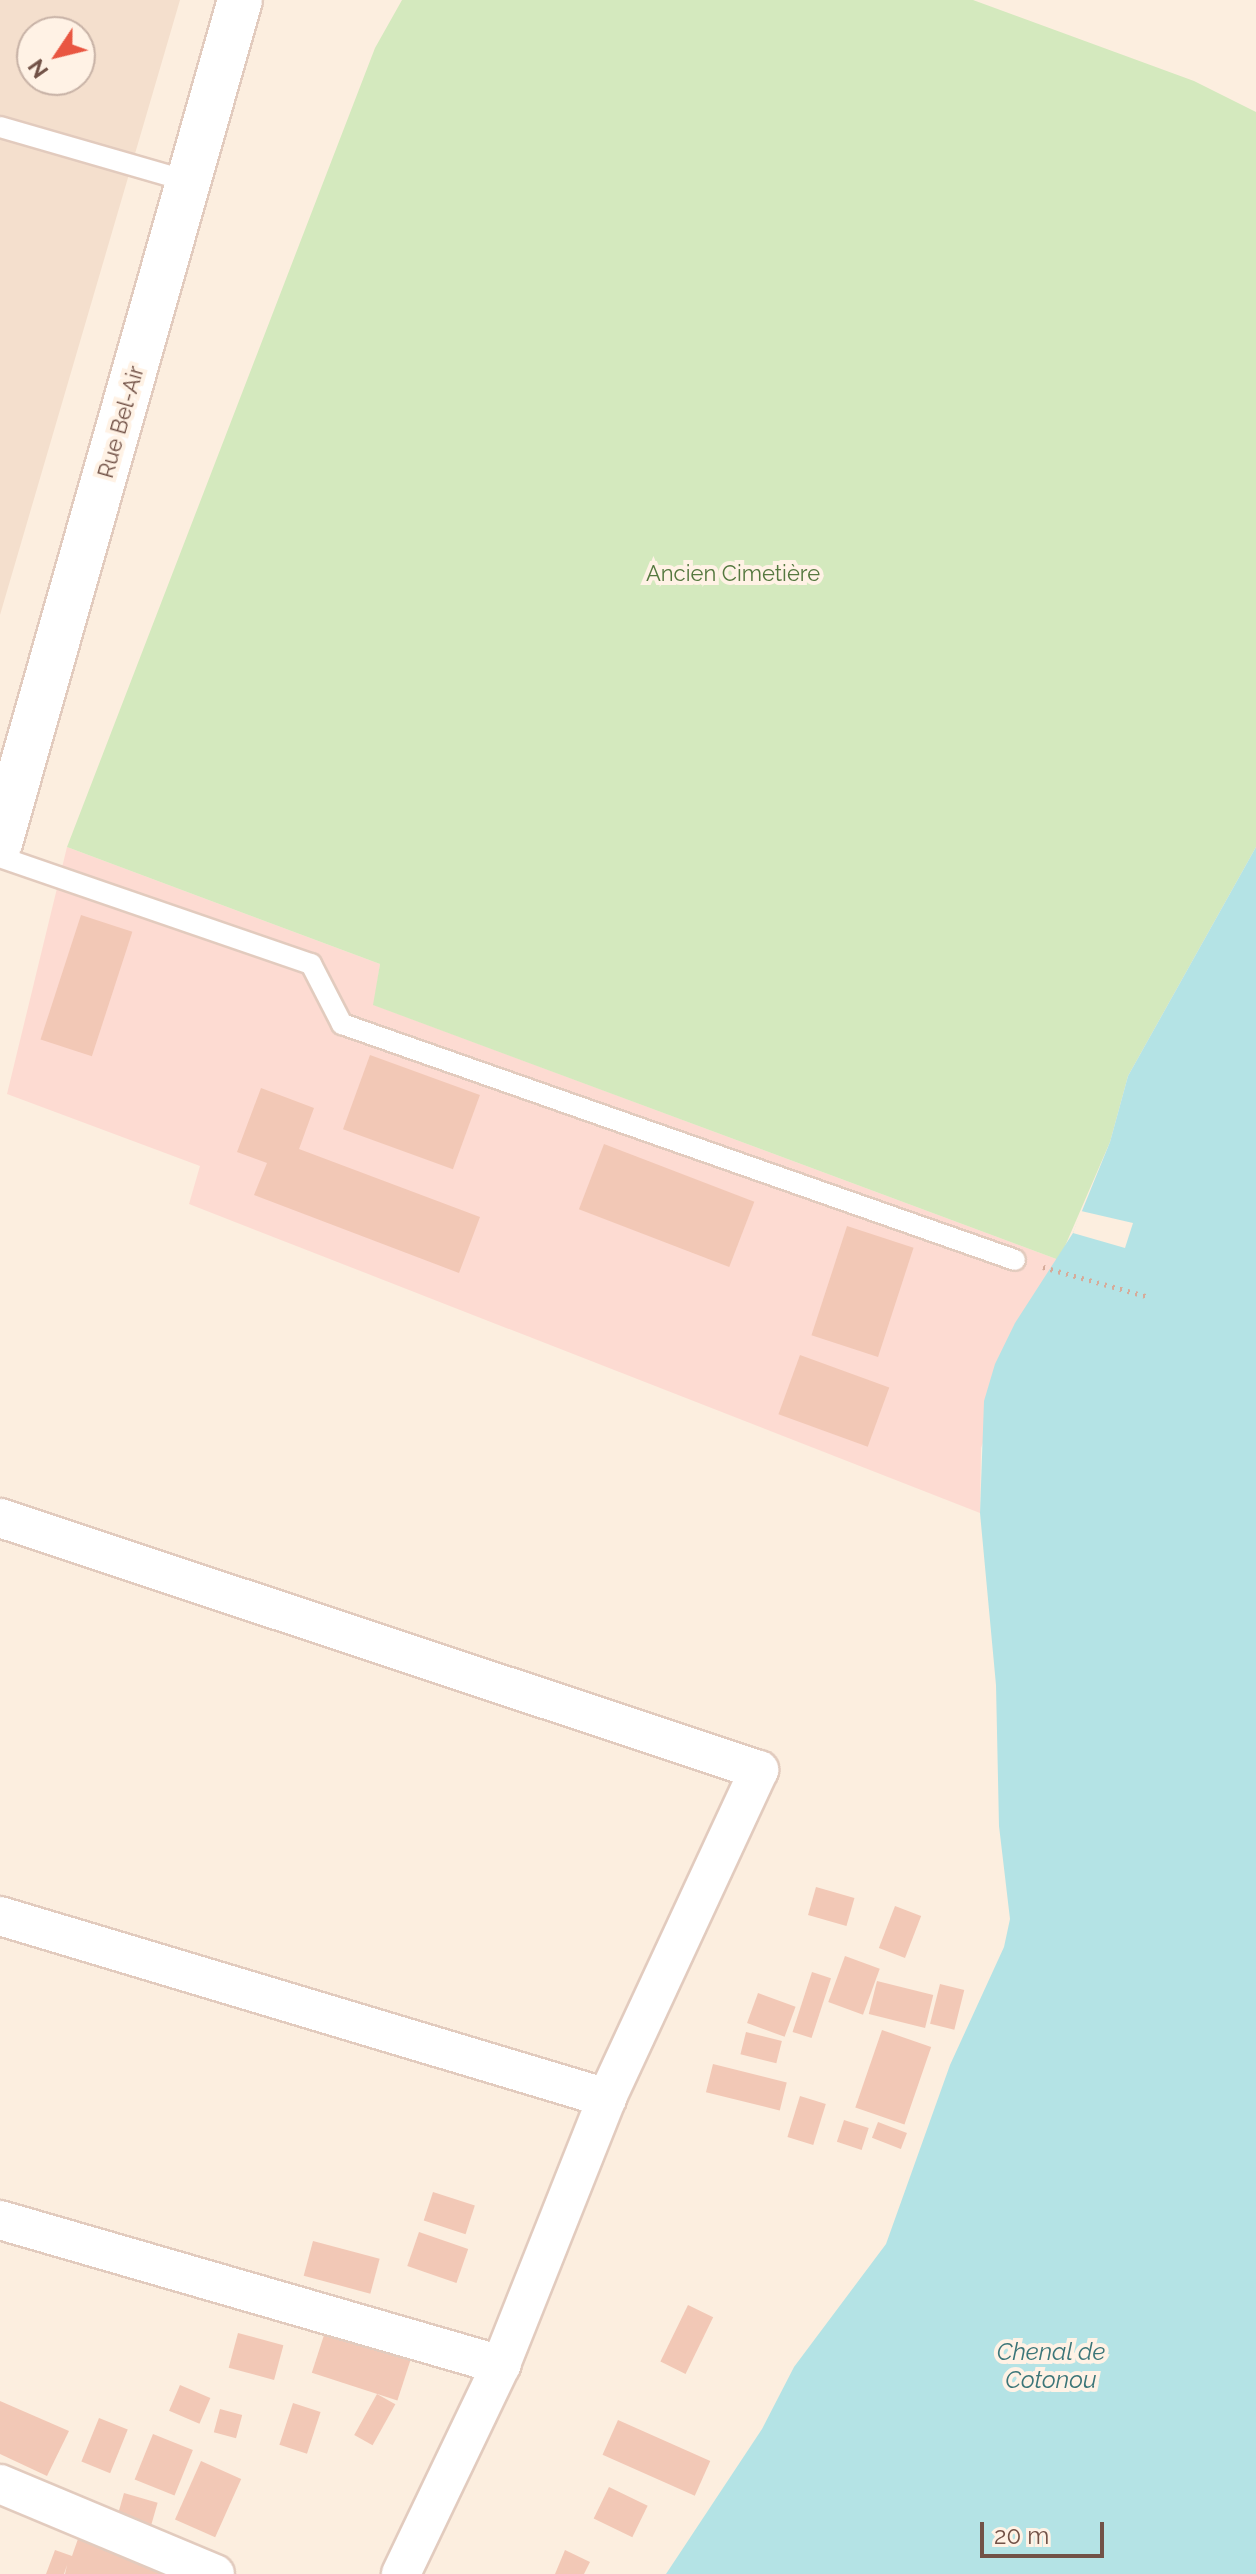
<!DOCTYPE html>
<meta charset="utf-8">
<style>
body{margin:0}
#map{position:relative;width:1256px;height:2574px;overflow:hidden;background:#fceedf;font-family:Raleway,sans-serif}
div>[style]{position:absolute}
.residential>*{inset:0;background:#f4dfcd}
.commercial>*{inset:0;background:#fddbd2}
.green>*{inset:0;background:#d4e9be}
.water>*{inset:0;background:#b4e3e5}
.pier>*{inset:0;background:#fceedf}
.building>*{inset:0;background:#f2c8b6;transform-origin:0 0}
.path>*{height:5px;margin-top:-2.5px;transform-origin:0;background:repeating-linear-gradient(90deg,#d6ab9a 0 2px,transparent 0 8px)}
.roads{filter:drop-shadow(2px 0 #e2cbbe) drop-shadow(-2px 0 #e2cbbe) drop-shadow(0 2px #e2cbbe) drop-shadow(0 -2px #e2cbbe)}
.lane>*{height:20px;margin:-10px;padding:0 10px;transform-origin:10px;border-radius:10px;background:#fff}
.street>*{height:38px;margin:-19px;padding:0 19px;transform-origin:19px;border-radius:19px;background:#fff}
.secondary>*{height:44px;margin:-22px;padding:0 22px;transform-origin:22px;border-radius:22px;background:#fff}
span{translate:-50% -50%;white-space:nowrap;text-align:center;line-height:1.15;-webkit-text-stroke:8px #fff2e5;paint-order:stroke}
.street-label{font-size:22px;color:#725247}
.park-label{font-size:22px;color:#55783f}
.water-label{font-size:24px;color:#3b7578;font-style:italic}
.north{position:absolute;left:16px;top:16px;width:80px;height:80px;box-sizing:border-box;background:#fff2e5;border:2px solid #c7b2a6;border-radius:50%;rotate:235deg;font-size:22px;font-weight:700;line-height:32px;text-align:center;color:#725247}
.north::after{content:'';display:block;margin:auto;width:28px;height:36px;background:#e95641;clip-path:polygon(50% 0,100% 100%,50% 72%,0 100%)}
.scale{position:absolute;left:980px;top:2522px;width:124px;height:36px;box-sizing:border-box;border:4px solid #725247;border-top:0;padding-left:10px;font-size:24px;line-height:28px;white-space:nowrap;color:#725247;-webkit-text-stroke:6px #fff2e5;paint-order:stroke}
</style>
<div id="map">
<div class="residential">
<i style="clip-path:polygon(evenodd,0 0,180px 0,0 615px,0 0,32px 32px,80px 32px,80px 80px,32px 80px,32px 32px)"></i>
</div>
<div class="commercial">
<i style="clip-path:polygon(67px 847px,380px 964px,374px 1005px,1059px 1260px,1039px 1290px,981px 1448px,980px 1513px,189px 1204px,200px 1166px,7px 1094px)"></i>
</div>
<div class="green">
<i style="clip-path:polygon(402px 0,973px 0,1194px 81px,1256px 112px,1256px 847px,1128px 1076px,1110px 1142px,1059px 1260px,373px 1005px,380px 964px,67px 847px,375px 48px)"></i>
</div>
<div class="water">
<i style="clip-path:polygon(1256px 847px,1256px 2574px,666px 2574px,762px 2429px,794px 2367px,886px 2244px,950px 2065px,1004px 1947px,1010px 1919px,999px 1826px,996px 1685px,980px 1513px,984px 1401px,995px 1364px,1015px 1323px,1073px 1233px,1110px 1142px,1128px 1076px)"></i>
</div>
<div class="pier">
<i style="clip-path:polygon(1081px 1211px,1133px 1223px,1125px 1248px,1073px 1233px)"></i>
</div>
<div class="building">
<i style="left:81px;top:915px;width:54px;height:131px;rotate:18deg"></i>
<i style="left:370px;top:1055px;width:117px;height:79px;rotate:20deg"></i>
<i style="clip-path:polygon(261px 1088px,314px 1108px,299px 1149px,480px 1217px,459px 1273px,254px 1195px,267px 1163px,237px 1152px)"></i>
<i style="left:604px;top:1144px;width:161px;height:70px;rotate:21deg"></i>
<i style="left:847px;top:1226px;width:70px;height:115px;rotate:18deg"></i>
<i style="left:800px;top:1355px;width:95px;height:63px;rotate:20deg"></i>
<i style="left:816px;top:1887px;width:40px;height:29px;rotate:16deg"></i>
<i style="left:895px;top:1906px;width:28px;height:45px;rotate:21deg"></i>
<i style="left:845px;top:1956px;width:37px;height:49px;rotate:20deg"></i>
<i style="left:812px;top:1972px;width:20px;height:63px;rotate:18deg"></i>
<i style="left:877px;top:1981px;width:58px;height:34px;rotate:14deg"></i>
<i style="left:940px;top:1984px;width:25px;height:41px;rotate:14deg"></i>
<i style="left:758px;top:1993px;width:40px;height:32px;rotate:20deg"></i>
<i style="left:882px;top:2030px;width:52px;height:82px;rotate:19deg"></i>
<i style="left:746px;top:2032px;width:37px;height:23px;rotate:14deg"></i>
<i style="left:713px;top:2064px;width:76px;height:29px;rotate:14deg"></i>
<i style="left:800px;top:2096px;width:27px;height:43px;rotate:17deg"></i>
<i style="left:844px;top:2120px;width:26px;height:23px;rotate:18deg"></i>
<i style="left:878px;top:2122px;width:31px;height:17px;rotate:21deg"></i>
<i style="left:433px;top:2192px;width:44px;height:30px;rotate:18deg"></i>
<i style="left:419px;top:2232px;width:52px;height:36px;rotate:19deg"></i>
<i style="left:313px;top:2241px;width:69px;height:36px;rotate:15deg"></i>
<i style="left:688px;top:2305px;width:28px;height:63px;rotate:26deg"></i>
<i style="left:326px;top:2329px;width:90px;height:46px;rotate:18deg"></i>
<i style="left:238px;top:2333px;width:47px;height:36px;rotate:15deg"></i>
<i style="left:180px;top:2385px;width:33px;height:28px;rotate:23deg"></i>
<i style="left:377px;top:2394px;width:21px;height:47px;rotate:29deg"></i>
<i style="clip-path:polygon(0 2401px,69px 2431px,47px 2476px,0 2454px)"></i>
<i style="left:293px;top:2403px;width:29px;height:44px;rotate:18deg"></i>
<i style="left:220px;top:2409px;width:23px;height:24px;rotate:15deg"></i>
<i style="left:99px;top:2418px;width:31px;height:47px;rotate:22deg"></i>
<i style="left:618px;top:2420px;width:101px;height:38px;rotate:24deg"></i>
<i style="left:153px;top:2434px;width:43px;height:49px;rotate:22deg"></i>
<i style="left:201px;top:2461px;width:44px;height:64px;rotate:24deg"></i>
<i style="left:609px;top:2487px;width:43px;height:35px;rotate:26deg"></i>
<i style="left:124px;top:2493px;width:35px;height:28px;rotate:16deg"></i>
<i style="clip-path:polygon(79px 2536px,166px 2574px,65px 2574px,67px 2565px,64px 2574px,46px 2574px,55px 2550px,72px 2556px)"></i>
<i style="clip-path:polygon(565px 2550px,590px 2562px,584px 2574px,555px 2574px)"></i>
</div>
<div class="path">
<i style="left:1043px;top:1267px;width:110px;rotate:15.8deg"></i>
</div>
<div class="roads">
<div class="lane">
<i style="left:0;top:127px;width:198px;rotate:16.1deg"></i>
<i style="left:0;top:857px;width:329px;rotate:19deg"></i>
<i style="left:311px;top:964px;width:68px;rotate:62.7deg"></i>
<i style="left:342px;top:1024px;width:713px;rotate:19.32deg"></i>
</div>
<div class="street">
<i style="left:0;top:1518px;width:800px;rotate:18.37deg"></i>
<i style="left:759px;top:1770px;width:362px;rotate:114.9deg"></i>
<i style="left:607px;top:2098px;width:287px;rotate:111.7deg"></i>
<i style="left:501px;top:2365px;width:232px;rotate:115.6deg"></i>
<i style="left:0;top:1916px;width:634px;rotate:16.69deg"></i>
<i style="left:0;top:2220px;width:522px;rotate:16.14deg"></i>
<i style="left:0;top:2484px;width:233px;rotate:22.7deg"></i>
</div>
<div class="secondary">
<i style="left:0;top:843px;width:876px;rotate:-74.11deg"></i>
</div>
</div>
<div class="street-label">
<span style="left:121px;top:422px;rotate:-74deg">Rue Bel-Air</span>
</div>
<div class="park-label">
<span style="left:733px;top:574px">Ancien Cimetière</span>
</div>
<div class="water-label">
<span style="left:1051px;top:2366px">Chenal de<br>Cotonou</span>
</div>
<div class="north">N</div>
<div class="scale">20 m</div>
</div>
